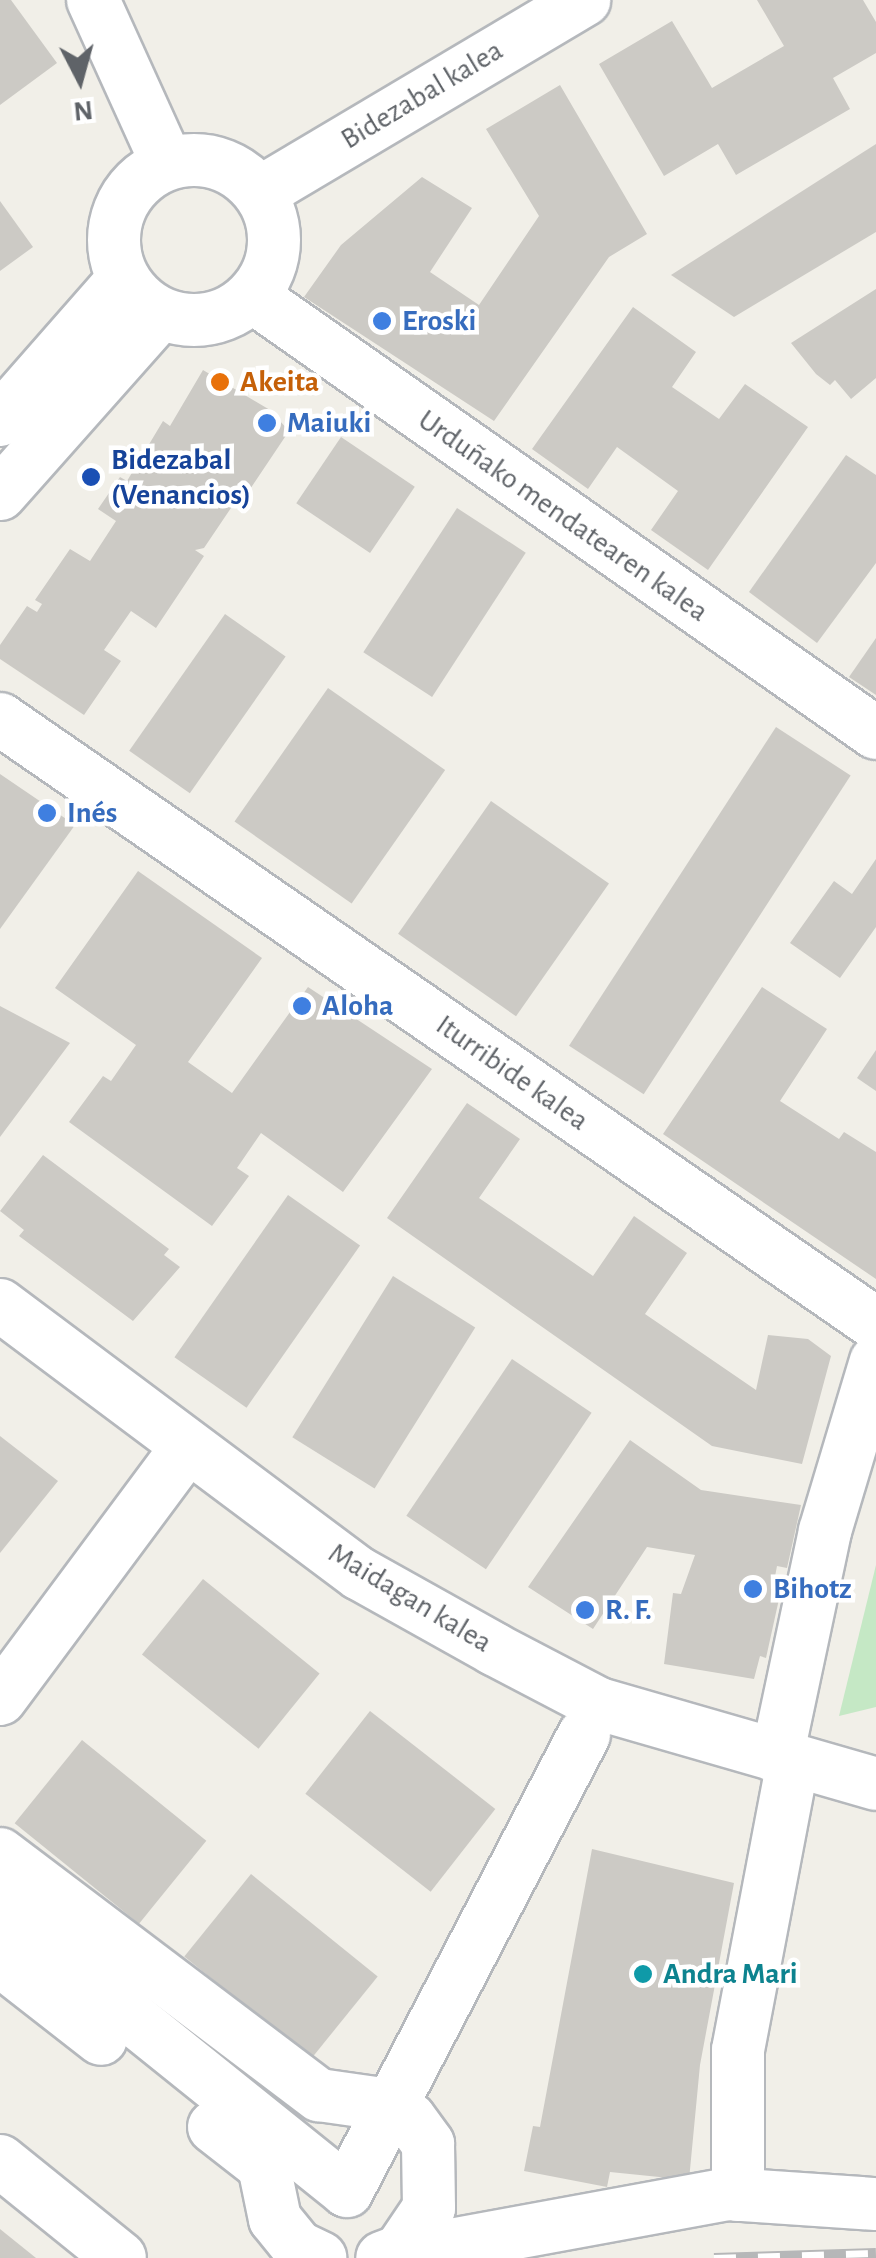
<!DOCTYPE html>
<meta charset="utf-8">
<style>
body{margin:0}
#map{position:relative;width:876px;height:2258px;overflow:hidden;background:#f1efe8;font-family:"Alegreya Sans",sans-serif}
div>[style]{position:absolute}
.green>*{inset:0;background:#c5e8c5}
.building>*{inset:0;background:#cccac5;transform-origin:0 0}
.roads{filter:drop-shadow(2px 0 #b5b8bc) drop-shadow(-2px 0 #b5b8bc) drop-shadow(0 2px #b5b8bc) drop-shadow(0 -2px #b5b8bc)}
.minor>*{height:52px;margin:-26px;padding:0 26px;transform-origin:26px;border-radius:26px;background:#fff}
.minor>.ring{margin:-26px;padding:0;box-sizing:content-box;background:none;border:52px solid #fff;border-radius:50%}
.rail>*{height:11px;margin-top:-5.5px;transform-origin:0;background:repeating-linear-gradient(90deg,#fff 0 22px,#b6b7b8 0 44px);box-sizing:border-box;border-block:2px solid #b6b7b8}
.dots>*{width:28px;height:28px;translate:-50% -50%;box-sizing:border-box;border:5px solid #fff;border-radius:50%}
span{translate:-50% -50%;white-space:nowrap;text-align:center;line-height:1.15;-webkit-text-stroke:9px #fff;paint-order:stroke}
.street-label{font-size:30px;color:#5f6368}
.shop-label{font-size:30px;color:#366cbe;font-weight:700}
.left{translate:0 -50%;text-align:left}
.food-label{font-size:30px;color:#c56008;font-weight:700}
.transit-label{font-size:30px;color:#164399;font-weight:700}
.culture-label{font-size:30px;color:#0d838f;font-weight:700}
.north{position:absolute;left:30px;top:30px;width:100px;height:100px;-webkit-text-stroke:8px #fff;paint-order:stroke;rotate:174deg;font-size:28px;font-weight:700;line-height:40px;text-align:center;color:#5f6368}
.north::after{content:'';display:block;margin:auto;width:35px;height:45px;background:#5f6368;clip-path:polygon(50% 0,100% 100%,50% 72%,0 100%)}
</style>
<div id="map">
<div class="green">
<i style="clip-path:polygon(876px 1565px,876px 1707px,839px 1716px)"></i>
</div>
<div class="building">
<i style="clip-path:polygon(0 0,11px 0,57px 63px,0 105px)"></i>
<i style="clip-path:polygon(757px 0,863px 0,876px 22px,876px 53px,833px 78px,850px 109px,736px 175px,718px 144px,664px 176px,599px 64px,672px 21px,712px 88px,784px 46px)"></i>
<i style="clip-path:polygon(560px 85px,647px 234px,609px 257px,494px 421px,304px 297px,341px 245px,422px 177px,472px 208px,430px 272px,479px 305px,539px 216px,486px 129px)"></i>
<i style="clip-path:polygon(876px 144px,876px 232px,734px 317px,671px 275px)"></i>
<i style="clip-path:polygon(0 201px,33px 247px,0 271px)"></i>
<i style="clip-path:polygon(876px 289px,876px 378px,851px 399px,835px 380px,830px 385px,816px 374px,791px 343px)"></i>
<i style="clip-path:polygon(633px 307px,696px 352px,672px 387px,719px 419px,745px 384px,808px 427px,708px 570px,651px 530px,678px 491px,617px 447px,588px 489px,532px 449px)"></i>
<i style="clip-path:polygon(203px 370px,270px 410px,289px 431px,242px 501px,233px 494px,228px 501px,233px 505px,204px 548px,195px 550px,204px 556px,156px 628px,131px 611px,104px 650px,121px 661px,84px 715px,0 659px,0 645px,27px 606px,37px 612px,42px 604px,35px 600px,70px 549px,90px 561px,116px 521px,98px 509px,120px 477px,127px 481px,163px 421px,170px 426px)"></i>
<i style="left:341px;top:437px;width:89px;height:80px;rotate:34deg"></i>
<i style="clip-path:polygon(846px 455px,876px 475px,876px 563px,817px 643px,749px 592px)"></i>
<i style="left:457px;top:508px;width:82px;height:172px;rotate:33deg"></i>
<i style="left:225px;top:614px;width:74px;height:167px;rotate:35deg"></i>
<i style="clip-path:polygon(876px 638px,876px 695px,849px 677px)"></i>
<i style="left:328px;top:688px;width:143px;height:163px;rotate:35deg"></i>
<i style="left:776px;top:727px;width:89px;height:380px;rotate:33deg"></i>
<i style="clip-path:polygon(0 774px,75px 825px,0 929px)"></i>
<i style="left:491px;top:801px;width:144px;height:162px;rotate:35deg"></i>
<i style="clip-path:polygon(876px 859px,876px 927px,840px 978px,790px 943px,834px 881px,852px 894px)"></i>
<i style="clip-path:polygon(138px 871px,262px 958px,188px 1062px,232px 1093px,308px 987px,432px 1069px,343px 1192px,261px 1133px,237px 1168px,249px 1176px,212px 1226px,69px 1122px,103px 1076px,111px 1081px,136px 1045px,55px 988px)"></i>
<i style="clip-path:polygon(762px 987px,827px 1029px,780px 1101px,839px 1139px,844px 1132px,876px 1152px,876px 1279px,663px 1134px)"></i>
<i style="clip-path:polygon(0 1006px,70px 1043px,0 1137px)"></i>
<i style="clip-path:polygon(876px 1050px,876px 1091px,857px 1078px)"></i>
<i style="clip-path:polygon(467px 1103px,520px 1139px,479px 1198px,593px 1276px,634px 1216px,687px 1253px,645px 1314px,756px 1390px,768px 1335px,808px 1339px,831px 1356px,802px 1464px,712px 1446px,387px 1218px)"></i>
<i style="clip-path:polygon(43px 1155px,169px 1249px,164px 1255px,180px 1267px,133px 1321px,19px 1236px,24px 1230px,0 1211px)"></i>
<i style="left:288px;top:1195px;width:88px;height:198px;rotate:35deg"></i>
<i style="left:393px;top:1276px;width:97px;height:190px;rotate:32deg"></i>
<i style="left:512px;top:1359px;width:96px;height:189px;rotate:34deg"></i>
<i style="clip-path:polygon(0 1436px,58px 1481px,0 1553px)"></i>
<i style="clip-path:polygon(630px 1440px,701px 1490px,801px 1505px,787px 1568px,777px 1566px,773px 1587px,781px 1590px,766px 1658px,760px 1656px,754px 1679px,664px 1664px,673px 1593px,681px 1594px,695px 1555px,647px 1547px,593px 1629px,528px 1587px)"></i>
<i style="left:203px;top:1579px;width:150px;height:97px;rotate:39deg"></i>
<i style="left:370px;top:1711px;width:159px;height:105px;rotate:38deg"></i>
<i style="left:82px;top:1740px;width:160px;height:107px;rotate:39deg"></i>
<i style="clip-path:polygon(592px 1849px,734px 1883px,700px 2065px,689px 2180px,610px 2172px,607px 2187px,524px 2171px,533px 2126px,540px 2127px)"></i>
<i style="left:251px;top:1874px;width:163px;height:106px;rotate:39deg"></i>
<i style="clip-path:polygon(0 2229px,36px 2258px,0 2258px)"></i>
</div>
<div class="roads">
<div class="minor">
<i style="left:93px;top:0;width:179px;rotate:65.6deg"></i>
<i class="ring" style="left:114px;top:160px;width:108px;height:108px"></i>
<i style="left:261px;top:192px;width:376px;rotate:-30.7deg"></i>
<i style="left:253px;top:297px;width:760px;rotate:34.99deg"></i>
<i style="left:0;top:420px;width:184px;rotate:-48.8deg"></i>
<i style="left:0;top:494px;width:241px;rotate:-48.4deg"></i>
<i style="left:0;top:719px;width:1065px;rotate:34.63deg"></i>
<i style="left:0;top:1305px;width:449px;rotate:36.8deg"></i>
<i style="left:360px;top:1574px;width:154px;rotate:29.2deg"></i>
<i style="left:494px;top:1649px;width:119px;rotate:27.6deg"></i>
<i style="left:599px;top:1704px;width:288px;rotate:16.1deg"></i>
<i style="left:0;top:1699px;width:314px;rotate:-53.4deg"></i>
<i style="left:777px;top:1757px;width:231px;rotate:-78deg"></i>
<i style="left:825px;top:1531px;width:177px;rotate:-73.3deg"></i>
<i style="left:0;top:1854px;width:400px;rotate:37.1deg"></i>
<i style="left:319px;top:2095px;width:71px;rotate:8.1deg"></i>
<i style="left:389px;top:2105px;width:25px;rotate:34deg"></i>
<i style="left:410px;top:2119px;width:31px;rotate:54deg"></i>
<i style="left:428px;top:2144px;width:64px;rotate:89.1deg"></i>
<i style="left:429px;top:2208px;width:52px;rotate:124deg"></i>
<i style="left:400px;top:2251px;width:19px;rotate:159deg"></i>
<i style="left:0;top:1912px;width:445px;rotate:38.8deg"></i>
<i style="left:347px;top:2191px;width:514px;rotate:-62.54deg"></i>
<i style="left:0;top:1960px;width:128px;rotate:38deg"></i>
<i style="left:214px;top:2127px;width:63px;rotate:38deg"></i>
<i style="left:264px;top:2166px;width:54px;rotate:78.3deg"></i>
<i style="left:275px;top:2219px;width:36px;rotate:51deg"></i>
<i style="left:298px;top:2247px;width:25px;rotate:26deg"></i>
<i style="left:0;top:2161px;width:154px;rotate:38.9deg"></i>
<i style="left:738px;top:2195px;width:145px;rotate:-90deg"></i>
<i style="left:738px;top:2050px;width:294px;rotate:-79.2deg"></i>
<i style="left:385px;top:2257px;width:349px;rotate:-10.4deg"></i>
<i style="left:728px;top:2194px;width:148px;rotate:3.9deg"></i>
</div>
</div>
<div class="rail">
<i style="left:714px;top:2258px;width:162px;rotate:-1.8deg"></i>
</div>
<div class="dots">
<i style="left:382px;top:321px;background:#3f7fe0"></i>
<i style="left:220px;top:382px;background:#e8710a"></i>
<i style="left:267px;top:423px;background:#3f7fe0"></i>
<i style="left:91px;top:477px;background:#1a4fb4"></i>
<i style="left:47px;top:813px;background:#3f7fe0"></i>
<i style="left:302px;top:1006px;background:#3f7fe0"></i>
<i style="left:753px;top:1589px;background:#3f7fe0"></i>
<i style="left:585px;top:1610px;background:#3f7fe0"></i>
<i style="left:643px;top:1974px;background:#0f9aa8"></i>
</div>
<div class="street-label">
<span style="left:422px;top:95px;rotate:-31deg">Bidezabal kalea</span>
<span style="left:563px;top:516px;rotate:35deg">Urduñako mendatearen kalea</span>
<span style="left:512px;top:1073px;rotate:35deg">Iturribide kalea</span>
<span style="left:410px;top:1598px;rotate:31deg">Maidagan kalea</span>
</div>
<div class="shop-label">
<span class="left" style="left:402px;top:321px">Eroski</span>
<span class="left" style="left:287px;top:423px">Maiuki</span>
<span class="left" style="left:67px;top:813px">Inés</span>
<span class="left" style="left:322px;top:1006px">Aloha</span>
<span class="left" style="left:773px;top:1589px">Bihotz</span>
<span class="left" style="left:605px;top:1610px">R. F.</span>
</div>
<div class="food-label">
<span class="left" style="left:240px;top:382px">Akeita</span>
</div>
<div class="transit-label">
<span class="left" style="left:111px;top:477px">Bidezabal<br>(Venancios)</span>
</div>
<div class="culture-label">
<span class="left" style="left:663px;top:1974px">Andra Mari</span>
</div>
<div class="north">N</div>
</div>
